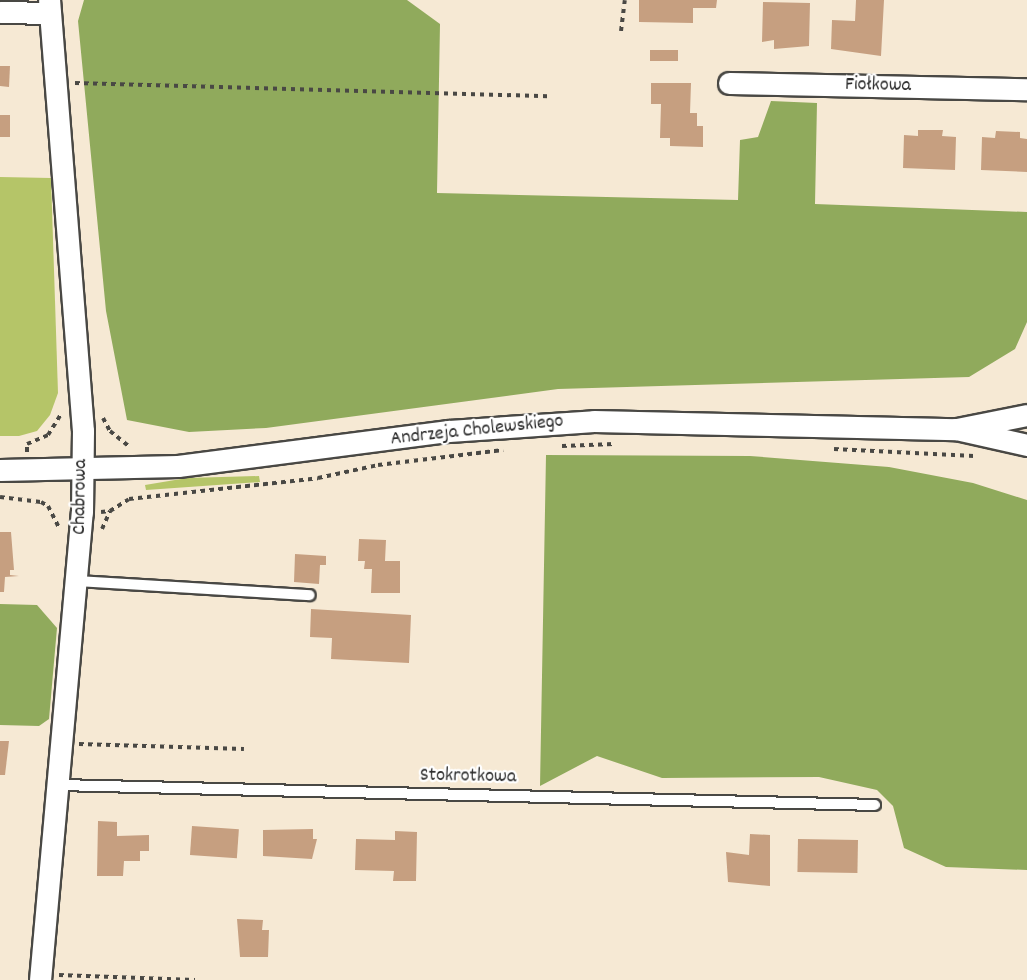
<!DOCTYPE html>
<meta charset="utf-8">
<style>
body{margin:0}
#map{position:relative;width:1027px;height:980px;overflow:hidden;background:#f6e9d4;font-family:Dekko,sans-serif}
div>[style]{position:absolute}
.green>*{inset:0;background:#b5c568}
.forest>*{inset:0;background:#90aa5c}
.building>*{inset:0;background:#c69f80;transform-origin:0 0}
.path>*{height:4px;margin-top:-2px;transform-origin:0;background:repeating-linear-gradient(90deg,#494844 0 4.5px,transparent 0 9px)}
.roads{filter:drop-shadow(2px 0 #494844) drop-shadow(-2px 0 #494844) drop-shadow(0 2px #494844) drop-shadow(0 -2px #494844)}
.lane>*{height:10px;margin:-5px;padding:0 5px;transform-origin:5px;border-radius:5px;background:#fff}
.street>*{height:21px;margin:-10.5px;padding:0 10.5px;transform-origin:10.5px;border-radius:10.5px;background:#fff}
span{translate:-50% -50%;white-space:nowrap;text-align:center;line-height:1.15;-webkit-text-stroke:4.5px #fff;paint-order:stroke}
.street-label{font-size:20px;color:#2b2b2b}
</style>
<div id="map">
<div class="green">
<i style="clip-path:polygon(0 177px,51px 178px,58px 393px,50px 415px,37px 431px,19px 436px,0 436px)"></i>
<i style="clip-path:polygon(259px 476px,260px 482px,146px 490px,145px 485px,187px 478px)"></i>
</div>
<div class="forest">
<i style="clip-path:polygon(84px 0,407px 0,440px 24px,437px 193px,738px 200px,740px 140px,758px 137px,771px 101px,817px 103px,815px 204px,1027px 212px,1027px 322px,1015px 349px,969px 377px,558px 389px,266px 428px,189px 432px,127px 420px,106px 311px,78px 21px)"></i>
<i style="clip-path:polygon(546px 455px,750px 456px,889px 467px,973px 483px,1027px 500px,1027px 870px,946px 867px,904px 848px,893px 806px,877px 790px,819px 777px,662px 778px,597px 756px,540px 786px)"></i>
<i style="clip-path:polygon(0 604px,37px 605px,57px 628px,49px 719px,39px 726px,0 725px)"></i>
</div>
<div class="building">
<i style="clip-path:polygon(639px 0,717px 0,716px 8px,693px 8px,693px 23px,639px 22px)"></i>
<i style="clip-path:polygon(856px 0,884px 0,881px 56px,831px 49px,832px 20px,855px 21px)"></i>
<i style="clip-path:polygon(763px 2px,810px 3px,809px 46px,774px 49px,774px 40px,762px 42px)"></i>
<i style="left:650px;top:50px;width:28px;height:11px"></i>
<i style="clip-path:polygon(0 66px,10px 66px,9px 87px,0 86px)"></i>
<i style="clip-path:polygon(651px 83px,691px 83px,690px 113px,697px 113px,697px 126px,703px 126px,703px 147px,670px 146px,670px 138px,660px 138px,661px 104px,651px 104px)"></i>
<i style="left:0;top:115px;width:10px;height:22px"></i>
<i style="clip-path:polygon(918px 130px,943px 130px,942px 136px,956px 137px,955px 170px,903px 168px,904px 135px,918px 136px)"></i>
<i style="clip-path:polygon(996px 131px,1020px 132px,1020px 138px,1027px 139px,1027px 172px,981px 170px,982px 137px,995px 138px)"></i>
<i style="clip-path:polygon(0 532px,11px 532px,14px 570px,10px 570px,10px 575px,19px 576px,5px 577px,4px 592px,0 592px)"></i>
<i style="clip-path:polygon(359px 539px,386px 540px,385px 561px,400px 561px,400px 593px,371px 593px,372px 569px,364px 569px,365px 561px,358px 561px)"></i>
<i style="clip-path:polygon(295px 554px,326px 556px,326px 565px,320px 565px,319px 584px,294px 582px)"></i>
<i style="clip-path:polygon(311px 609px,411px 615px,409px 663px,331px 659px,332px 638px,310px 637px)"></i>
<i style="clip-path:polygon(0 741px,9px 741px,5px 775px,0 775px)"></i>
<i style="clip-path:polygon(98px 821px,117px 822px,117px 836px,149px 835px,149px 851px,140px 851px,140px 861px,124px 861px,123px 876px,97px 876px)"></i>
<i style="left:192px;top:826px;width:47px;height:29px;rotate:4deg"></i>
<i style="clip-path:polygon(313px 829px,313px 839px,317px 839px,312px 859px,263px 856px,263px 830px)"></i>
<i style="clip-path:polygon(395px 831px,417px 832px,416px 881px,393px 881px,394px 871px,355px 870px,356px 839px,395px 840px)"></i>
<i style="clip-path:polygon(750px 834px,770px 835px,770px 886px,728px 882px,726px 852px,749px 855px)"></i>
<i style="left:798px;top:839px;width:60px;height:33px;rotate:1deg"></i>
<i style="clip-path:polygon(237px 919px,263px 920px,262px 930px,269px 930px,268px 957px,240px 957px)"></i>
</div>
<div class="path">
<i style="left:621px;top:31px;width:31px;rotate:-83deg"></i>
<i style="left:75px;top:83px;width:473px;rotate:1.6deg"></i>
<i style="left:103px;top:418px;width:15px;rotate:62deg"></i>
<i style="left:110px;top:431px;width:26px;rotate:39deg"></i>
<i style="left:562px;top:446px;width:52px;rotate:-2.2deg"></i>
<i style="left:834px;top:449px;width:140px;rotate:2.9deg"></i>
<i style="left:27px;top:452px;width:8px;rotate:-90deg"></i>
<i style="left:27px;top:444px;width:23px;rotate:-23deg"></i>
<i style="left:48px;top:435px;width:25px;rotate:-58deg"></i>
<i style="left:0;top:497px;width:41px;rotate:7deg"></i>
<i style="left:41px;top:502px;width:8px;rotate:30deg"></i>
<i style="left:48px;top:506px;width:25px;rotate:63deg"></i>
<i style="left:101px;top:512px;width:9px;rotate:-6deg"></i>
<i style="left:110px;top:511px;width:22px;rotate:-32deg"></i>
<i style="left:129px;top:499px;width:190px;rotate:-6.3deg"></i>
<i style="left:318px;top:478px;width:61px;rotate:-12.2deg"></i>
<i style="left:378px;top:465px;width:126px;rotate:-6.8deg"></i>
<i style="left:102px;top:529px;width:20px;rotate:-66deg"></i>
<i style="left:79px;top:744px;width:165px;rotate:1.7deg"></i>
<i style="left:59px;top:975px;width:136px;rotate:2.1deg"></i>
</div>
<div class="roads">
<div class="lane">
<i style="left:78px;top:581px;width:232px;rotate:3.5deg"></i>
<i style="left:59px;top:785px;width:816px;rotate:1.4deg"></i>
</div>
<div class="street">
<i style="left:0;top:12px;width:50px;rotate:1.1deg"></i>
<i style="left:729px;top:83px;width:298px;rotate:1.2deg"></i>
<i style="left:957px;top:429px;width:71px;rotate:-11.3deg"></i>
<i style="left:0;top:470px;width:178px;rotate:-1.3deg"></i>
<i style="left:178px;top:466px;width:273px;rotate:-7.4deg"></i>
<i style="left:449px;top:431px;width:145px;rotate:-3.9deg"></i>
<i style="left:594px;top:421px;width:362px;rotate:1.3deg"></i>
<i style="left:956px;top:429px;width:73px;rotate:12.7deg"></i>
<i style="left:40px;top:980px;width:470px;rotate:-84.9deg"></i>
<i style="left:82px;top:512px;width:81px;rotate:-89.3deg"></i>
<i style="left:83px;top:431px;width:432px;rotate:-94.5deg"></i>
</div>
</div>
<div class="street-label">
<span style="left:878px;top:86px;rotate:1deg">Fiołkowa</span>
<span style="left:477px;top:431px;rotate:-6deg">Andrzeja Cholewskiego</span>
<span style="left:81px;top:497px;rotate:-89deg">Chabrowa</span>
<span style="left:468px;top:777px;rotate:1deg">Stokrotkowa</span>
</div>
</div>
